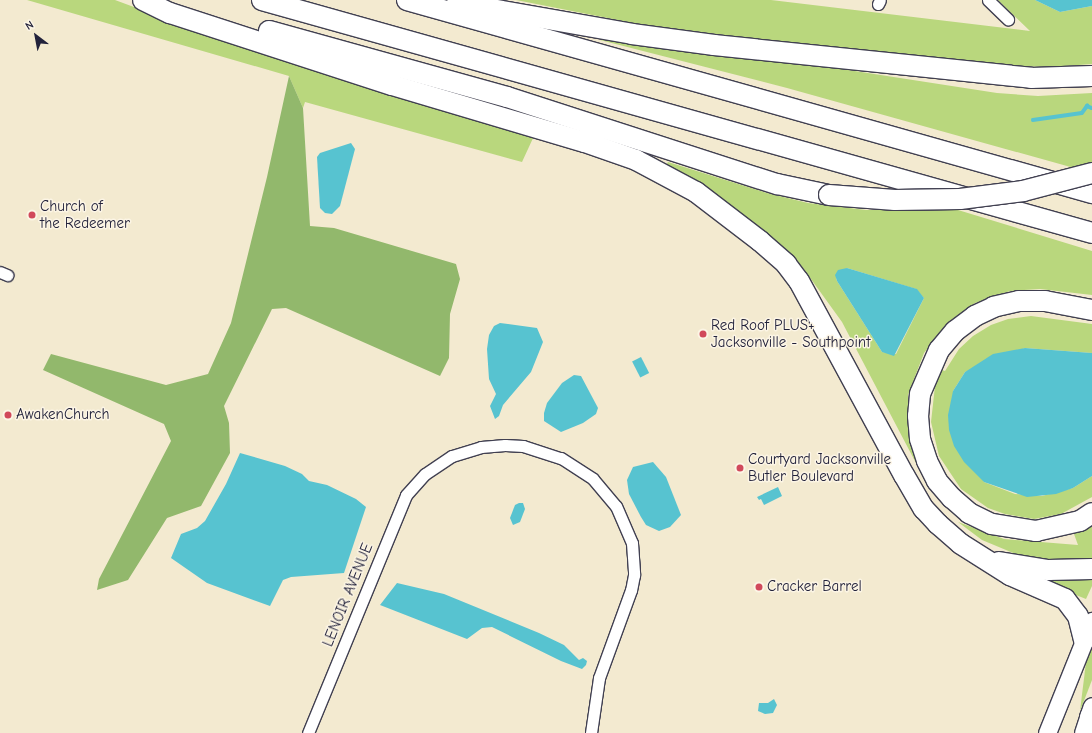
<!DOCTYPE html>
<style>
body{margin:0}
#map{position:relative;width:1092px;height:733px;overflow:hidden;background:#f3ead0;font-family:"Comic Neue",sans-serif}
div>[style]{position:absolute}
.green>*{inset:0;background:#b9d77d}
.forest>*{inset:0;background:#92b86c}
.water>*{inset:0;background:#57c3d0;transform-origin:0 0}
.stream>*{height:3.5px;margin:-1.75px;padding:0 1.75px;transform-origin:1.75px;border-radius:1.75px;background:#57c3d0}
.roads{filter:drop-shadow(1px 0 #414051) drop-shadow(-1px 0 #414051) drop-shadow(0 1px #414051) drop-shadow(0 -1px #414051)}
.street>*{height:11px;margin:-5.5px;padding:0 5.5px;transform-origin:5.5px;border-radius:5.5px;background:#fff}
.primary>*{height:17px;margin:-8.5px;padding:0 8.5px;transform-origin:8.5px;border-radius:8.5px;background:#fff}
.highway>*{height:20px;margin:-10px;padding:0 10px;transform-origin:10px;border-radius:10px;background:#fff}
.bridges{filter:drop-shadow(1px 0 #414051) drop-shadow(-1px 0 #414051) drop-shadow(0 1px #414051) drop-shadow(0 -1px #414051)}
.highway-bridge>*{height:20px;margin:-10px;padding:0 10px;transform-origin:10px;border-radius:10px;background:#fff}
.dots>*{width:11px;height:11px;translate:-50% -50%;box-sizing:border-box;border:2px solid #fcf5e5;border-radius:50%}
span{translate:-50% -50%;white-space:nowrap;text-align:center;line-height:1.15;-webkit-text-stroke:3px #fcf5e5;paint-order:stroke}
.poi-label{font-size:15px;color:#22223b}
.left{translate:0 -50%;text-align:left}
.street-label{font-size:15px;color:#22223b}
.north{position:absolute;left:16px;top:16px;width:40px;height:40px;-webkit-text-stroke:3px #fcf5e5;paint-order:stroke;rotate:328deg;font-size:11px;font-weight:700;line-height:16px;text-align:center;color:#22223b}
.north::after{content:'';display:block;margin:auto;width:14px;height:18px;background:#22223b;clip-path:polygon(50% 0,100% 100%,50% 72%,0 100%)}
</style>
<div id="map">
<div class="green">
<i style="clip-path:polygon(27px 0,115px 0,177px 23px,534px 136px,522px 162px,305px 102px,303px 108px,289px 76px)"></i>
<i style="clip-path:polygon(516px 0,771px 0,1030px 31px,998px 0,1035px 0,1060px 12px,1092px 6px,1092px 64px,1051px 67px,1015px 66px,763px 40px,638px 24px)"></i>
<i style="clip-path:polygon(603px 36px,803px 63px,997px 93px,1038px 96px,1092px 93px,1092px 173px,787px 88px,600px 40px)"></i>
<i style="clip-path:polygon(evenodd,668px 162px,767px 193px,808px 203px,866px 210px,958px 210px,1092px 251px,1092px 295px,1040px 289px,1010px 291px,975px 303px,945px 326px,924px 353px,908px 395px,908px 429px,917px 465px,842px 322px,803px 268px,784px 249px,665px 167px,668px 162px,847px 268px,916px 289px,924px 298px,896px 354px,882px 352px,837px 281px,836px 278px,847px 268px)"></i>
<i style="clip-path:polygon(1031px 316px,1092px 324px,1092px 353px,1025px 348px,965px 372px,953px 391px,984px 482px,1015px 494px,1042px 496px,1073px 488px,1092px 476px,1092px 497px,1061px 514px,1034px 519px,1005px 514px,988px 508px,961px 489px,939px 456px,931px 422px,935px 386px,942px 370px,945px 371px,959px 349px,973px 336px,991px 325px,1008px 319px)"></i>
<i style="clip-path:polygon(958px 522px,1004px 539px,1078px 545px,1074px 534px,1092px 526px,1092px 560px,1070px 563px,1023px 557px,982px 540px)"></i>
<i style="clip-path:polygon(1092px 575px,1092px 586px,1086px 599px,1038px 580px)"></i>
<i style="clip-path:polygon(1092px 648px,1092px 680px,1080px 711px,1086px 662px)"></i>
</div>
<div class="forest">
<i style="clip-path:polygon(289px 76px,303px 108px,310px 226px,334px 228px,456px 264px,460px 279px,450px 314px,449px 358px,440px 376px,286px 308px,272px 309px,224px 406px,229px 423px,230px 453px,201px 506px,167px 518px,128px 580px,97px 590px,99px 579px,171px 441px,164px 424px,43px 370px,51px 354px,166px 385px,208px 374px,231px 323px,267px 177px)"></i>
</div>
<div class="water">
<i style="clip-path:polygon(1035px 0,1092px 0,1092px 6px,1060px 12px)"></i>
<i style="clip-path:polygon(351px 143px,355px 149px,340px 206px,332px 214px,325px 213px,320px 208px,317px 157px,320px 153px)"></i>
<i style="clip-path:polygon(847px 268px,917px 289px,924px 298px,894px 356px,882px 352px,837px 281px,835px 275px,838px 270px)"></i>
<i style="clip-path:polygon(500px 323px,537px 328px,543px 342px,531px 372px,503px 405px,499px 416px,495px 419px,490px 406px,496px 394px,489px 379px,487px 349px,489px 335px,494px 326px)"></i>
<i style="clip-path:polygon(1025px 348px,1092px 353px,1092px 476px,1073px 488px,1056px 494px,1027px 497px,984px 482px,964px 462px,954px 446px,949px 430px,948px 415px,953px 391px,965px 372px,993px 354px)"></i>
<i style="left:641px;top:357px;width:18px;height:10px;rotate:63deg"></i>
<i style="clip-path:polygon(574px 375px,581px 376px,598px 408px,596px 414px,583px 423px,561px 432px,544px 421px,544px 413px,547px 403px,562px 383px)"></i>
<i style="clip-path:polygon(240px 453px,285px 466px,302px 474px,309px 481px,327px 485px,356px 499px,366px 507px,344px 573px,291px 577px,283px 580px,270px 606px,207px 583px,171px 558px,181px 534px,197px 528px,205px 521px,226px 484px)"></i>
<i style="clip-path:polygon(653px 462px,666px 477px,681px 515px,670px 527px,659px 531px,646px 525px,641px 517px,629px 494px,627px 480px,633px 467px)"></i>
<i style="clip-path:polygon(778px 487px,782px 496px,764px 505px,761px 499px,759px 500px,757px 497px)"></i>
<i style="clip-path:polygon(519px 503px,523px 503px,525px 509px,520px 522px,513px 525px,510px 518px,515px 505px)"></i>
<i style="clip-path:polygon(397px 583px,444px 594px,539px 633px,564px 645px,579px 660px,583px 658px,587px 661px,586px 665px,582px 669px,561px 661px,492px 627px,482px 628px,467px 639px,380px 605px)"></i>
<i style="clip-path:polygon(774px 699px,777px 705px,773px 713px,765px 714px,758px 711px,759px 703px,768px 703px)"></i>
</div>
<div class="stream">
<i style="left:1033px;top:120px;width:49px;rotate:-8.1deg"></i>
<i style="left:1082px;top:113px;width:9px;rotate:-54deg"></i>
<i style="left:1087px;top:106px;width:5px;rotate:22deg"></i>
</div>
<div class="roads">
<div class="street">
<i style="left:988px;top:0;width:28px;rotate:44deg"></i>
<i style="left:878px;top:4px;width:4px;rotate:-63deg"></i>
<i style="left:0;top:272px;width:8px;rotate:23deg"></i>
<i style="left:308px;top:733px;width:257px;rotate:-67.6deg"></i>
<i style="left:406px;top:495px;width:28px;rotate:-48deg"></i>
<i style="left:425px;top:474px;width:32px;rotate:-34deg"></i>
<i style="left:452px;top:456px;width:30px;rotate:-17deg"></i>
<i style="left:481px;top:447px;width:24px;rotate:-5deg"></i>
<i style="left:505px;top:445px;width:18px;rotate:3deg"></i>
<i style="left:523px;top:446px;width:40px;rotate:18deg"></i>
<i style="left:561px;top:458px;width:38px;rotate:33deg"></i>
<i style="left:593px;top:479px;width:35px;rotate:50deg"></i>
<i style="left:616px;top:506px;width:40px;rotate:66.6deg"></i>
<i style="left:632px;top:543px;width:32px;rotate:86deg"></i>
<i style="left:634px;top:575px;width:15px;rotate:101deg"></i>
<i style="left:631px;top:590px;width:94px;rotate:110deg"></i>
<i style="left:599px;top:678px;width:56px;rotate:98.3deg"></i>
</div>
<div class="primary">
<i style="left:1047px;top:733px;width:121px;rotate:-68.1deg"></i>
<i style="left:1083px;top:733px;width:28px;rotate:-72deg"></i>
</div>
<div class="highway">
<i style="left:143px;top:0;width:30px;rotate:26deg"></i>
<i style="left:170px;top:13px;width:233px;rotate:18deg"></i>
<i style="left:392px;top:85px;width:201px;rotate:16.5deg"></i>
<i style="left:585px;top:142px;width:54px;rotate:19.4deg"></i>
<i style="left:636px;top:160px;width:68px;rotate:28.1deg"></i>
<i style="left:696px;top:192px;width:81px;rotate:37.4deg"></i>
<i style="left:760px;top:241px;width:35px;rotate:41deg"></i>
<i style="left:786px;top:264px;width:21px;rotate:53deg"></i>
<i style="left:799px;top:281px;width:221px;rotate:61.6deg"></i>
<i style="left:904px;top:475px;width:39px;rotate:60deg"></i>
<i style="left:924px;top:509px;width:21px;rotate:47deg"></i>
<i style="left:938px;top:524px;width:30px;rotate:41deg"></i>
<i style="left:961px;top:544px;width:58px;rotate:32.3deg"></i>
<i style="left:1010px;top:575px;width:60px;rotate:23.6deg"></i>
<i style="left:1065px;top:599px;width:21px;rotate:53deg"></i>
<i style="left:1078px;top:616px;width:25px;rotate:76deg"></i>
<i style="left:262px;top:0;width:862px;rotate:15.68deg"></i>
<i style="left:407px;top:0;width:712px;rotate:15.74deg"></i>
<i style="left:457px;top:3px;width:178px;rotate:10deg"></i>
<i style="left:632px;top:34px;width:83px;rotate:7.6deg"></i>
<i style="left:714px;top:45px;width:319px;rotate:5.9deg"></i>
<i style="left:1031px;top:78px;width:61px;rotate:-1.9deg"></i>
<i style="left:269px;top:31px;width:247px;rotate:15.5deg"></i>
<i style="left:507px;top:97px;width:284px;rotate:17.9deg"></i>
<i style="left:777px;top:184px;width:53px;rotate:11.9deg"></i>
<i style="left:1092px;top:310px;width:48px;rotate:-169.2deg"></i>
<i style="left:1045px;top:301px;width:26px;rotate:180deg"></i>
<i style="left:1019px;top:301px;width:26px;rotate:167deg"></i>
<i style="left:994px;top:307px;width:21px;rotate:155deg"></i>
<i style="left:975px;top:316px;width:25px;rotate:143deg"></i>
<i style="left:955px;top:331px;width:25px;rotate:130deg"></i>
<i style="left:939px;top:350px;width:48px;rotate:113.4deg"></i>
<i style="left:920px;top:394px;width:22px;rotate:95deg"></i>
<i style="left:918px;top:416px;width:23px;rotate:85deg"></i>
<i style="left:920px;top:439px;width:23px;rotate:72deg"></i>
<i style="left:927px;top:461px;width:22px;rotate:63deg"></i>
<i style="left:937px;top:481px;width:23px;rotate:49deg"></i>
<i style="left:952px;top:498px;width:23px;rotate:41deg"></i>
<i style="left:969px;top:513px;width:25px;rotate:26deg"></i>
<i style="left:992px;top:524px;width:45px;rotate:9deg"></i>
<i style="left:1036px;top:531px;width:45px;rotate:-12.8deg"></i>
<i style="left:1080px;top:521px;width:14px;rotate:-34deg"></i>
<i style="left:999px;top:562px;width:50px;rotate:9.3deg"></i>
<i style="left:1048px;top:570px;width:44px;rotate:-1.3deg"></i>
<i style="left:1090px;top:717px;width:4px;rotate:-63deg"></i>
</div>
</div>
<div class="bridges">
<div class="highway-bridge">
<i style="left:829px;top:195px;width:66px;rotate:4.3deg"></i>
<i style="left:895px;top:200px;width:65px;rotate:-0.9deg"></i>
<i style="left:960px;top:199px;width:64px;rotate:-7.2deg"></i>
<i style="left:1023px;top:191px;width:71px;rotate:-14.6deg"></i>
</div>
</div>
<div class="dots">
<i style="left:32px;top:215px;background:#d1495b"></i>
<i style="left:703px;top:334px;background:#d1495b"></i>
<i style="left:8px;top:415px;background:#d1495b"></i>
<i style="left:740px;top:468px;background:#d1495b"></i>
<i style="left:759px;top:587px;background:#d1495b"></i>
</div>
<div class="poi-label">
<span class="left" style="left:40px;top:215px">Church of<br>the Redeemer</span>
<span class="left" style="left:711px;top:334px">Red Roof PLUS+<br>Jacksonville - Southpoint</span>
<span class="left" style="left:16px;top:415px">AwakenChurch</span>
<span class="left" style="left:748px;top:468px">Courtyard Jacksonville<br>Butler Boulevard</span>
<span class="left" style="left:767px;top:587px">Cracker Barrel</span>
</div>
<div class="street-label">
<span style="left:348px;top:595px;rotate:-68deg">LENOIR AVENUE</span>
</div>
<div class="north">N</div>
</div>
